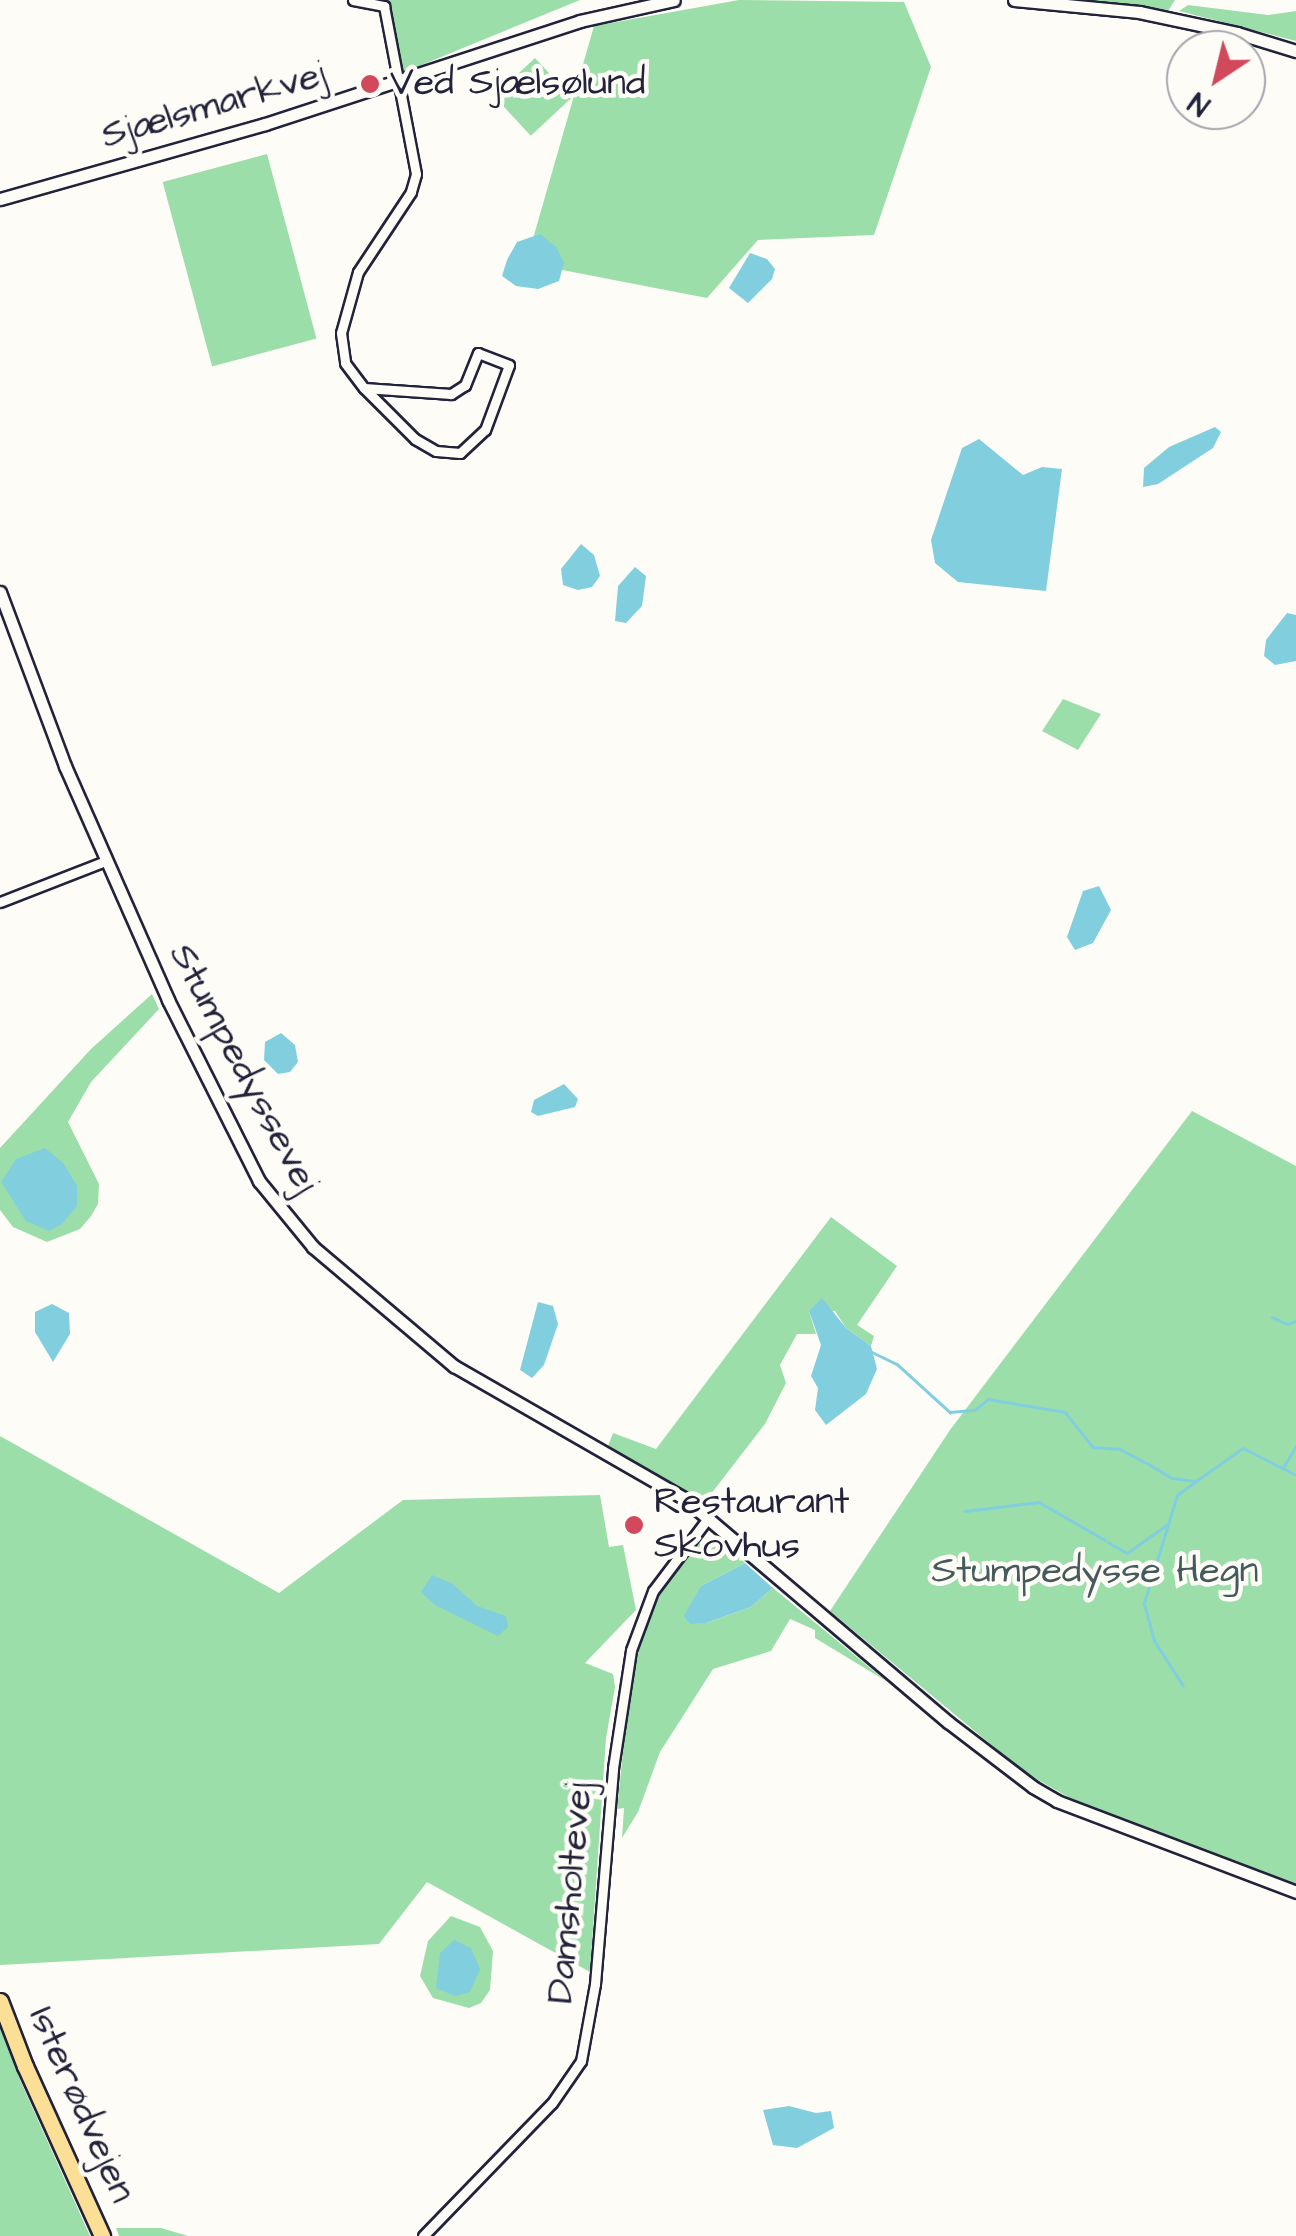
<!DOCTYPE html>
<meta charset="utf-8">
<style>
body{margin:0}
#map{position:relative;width:1296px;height:2236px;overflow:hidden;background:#fdfcf7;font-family:"Architects Daughter",sans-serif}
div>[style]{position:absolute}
.green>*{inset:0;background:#9bdea9;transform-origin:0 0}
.water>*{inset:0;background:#81cfde}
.stream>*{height:2.5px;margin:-1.25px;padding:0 1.25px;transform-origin:1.25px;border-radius:1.25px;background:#81cfde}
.roads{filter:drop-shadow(2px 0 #22223b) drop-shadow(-2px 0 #22223b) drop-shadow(0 2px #22223b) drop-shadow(0 -2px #22223b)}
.street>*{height:9px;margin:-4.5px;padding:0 4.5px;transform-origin:4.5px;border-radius:4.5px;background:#fdfcf7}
.secondary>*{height:11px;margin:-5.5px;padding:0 5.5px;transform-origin:5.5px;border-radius:5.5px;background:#fdfcf7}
.highway>*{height:15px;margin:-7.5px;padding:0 7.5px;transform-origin:7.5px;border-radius:7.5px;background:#fbdf96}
.dots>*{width:28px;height:28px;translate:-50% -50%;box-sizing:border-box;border:5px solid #fdfcf7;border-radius:50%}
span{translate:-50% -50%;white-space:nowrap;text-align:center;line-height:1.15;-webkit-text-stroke:9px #fdfcf7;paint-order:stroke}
.poi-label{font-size:38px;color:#22223b}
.left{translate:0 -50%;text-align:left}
.street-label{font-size:38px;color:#22223b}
.park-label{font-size:38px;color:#465a5c}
.north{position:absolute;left:1166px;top:30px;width:100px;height:100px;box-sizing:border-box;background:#fdfcf7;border:2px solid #a5a5ac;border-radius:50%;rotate:215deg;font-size:28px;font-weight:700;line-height:40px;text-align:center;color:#22223b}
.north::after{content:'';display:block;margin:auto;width:35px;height:45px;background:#d1495b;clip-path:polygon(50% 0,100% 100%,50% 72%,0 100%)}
</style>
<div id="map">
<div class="green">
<i style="clip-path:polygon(387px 0,580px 0,402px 73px)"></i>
<i style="clip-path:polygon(739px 0,904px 2px,931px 67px,874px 235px,758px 240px,707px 298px,526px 263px,594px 26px)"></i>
<i style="clip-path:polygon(1085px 0,1175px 0,1168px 11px)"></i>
<i style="clip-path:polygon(1188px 5px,1268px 15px,1296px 11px,1296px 41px,1179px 11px)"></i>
<i style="left:535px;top:58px;width:54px;height:56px;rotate:47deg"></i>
<i style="left:267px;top:154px;width:191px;height:108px;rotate:75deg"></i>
<i style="clip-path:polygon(1063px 699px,1101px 714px,1078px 750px,1042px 731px)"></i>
<i style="clip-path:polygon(152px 994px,159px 1009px,91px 1082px,68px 1122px,99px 1184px,98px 1204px,91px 1216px,80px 1229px,47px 1242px,13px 1227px,0 1210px,0 1148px,91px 1049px)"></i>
<i style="clip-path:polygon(1192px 1111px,1296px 1166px,1296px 1885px,1070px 1798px,1024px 1772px,830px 1611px,950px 1430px)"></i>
<i style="clip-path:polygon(831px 1217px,897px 1266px,857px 1325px,874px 1336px,871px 1346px,846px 1328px,835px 1311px,809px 1311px,816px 1334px,797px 1334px,780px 1365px,786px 1383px,765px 1424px,704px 1503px,608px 1446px,613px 1433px,656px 1449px)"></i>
<i style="clip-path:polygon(0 1436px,279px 1593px,403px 1500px,600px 1495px,609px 1547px,623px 1545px,636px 1610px,585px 1663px,613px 1674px,615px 1687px,606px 1738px,590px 1972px,427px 1882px,379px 1944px,0 1965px)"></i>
<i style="clip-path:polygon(720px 1538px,745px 1563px,701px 1586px,706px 1623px,751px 1607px,773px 1588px,886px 1681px,815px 1638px,815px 1630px,790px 1619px,771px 1651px,713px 1669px,660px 1752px,638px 1812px,622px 1838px,624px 1808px,617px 1809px,629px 1696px,647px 1614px,657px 1593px,696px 1542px,709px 1547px)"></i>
<i style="clip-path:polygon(451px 1916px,480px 1927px,493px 1951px,490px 1990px,481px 2003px,469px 2008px,433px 1998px,420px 1976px,428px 1941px)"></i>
<i style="clip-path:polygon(0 2025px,20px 2080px,90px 2236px,0 2236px)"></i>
<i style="clip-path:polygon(116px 2228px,161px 2228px,188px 2236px,119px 2236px)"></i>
</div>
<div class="water">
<i style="clip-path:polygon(540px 234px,556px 247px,564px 263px,559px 281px,538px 289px,516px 286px,502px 276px,507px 260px,517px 242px)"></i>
<i style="clip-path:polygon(750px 253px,767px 259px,775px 269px,772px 279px,748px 303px,729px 288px)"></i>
<i style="clip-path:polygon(1215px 427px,1221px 432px,1213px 448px,1158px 484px,1143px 487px,1144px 468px,1169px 447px)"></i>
<i style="clip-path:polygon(979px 439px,1023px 475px,1042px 467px,1062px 469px,1046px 591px,958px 582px,935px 563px,931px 540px,962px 448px)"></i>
<i style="clip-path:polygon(581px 544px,594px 555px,600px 576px,592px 587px,578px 590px,563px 585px,561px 569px)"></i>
<i style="clip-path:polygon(635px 567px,646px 576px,642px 606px,626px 623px,615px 621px,618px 586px)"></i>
<i style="clip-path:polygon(1287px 613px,1296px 615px,1296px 661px,1275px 665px,1264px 656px,1266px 640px)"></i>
<i style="clip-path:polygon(1099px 886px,1111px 910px,1093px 943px,1075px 950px,1067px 937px,1083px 891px)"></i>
<i style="clip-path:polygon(281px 1033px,295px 1045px,298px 1062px,290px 1072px,278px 1074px,264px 1060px,265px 1042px)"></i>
<i style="clip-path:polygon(564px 1084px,578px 1099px,575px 1107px,538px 1116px,531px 1112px,534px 1100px)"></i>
<i style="clip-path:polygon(45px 1148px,64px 1164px,77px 1186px,77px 1206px,62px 1224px,49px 1231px,26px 1221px,1px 1182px,16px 1159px)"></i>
<i style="clip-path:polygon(822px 1298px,846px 1328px,871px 1346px,877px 1369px,866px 1394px,826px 1425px,815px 1410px,818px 1388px,811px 1376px,821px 1345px,809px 1311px)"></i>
<i style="clip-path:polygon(538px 1302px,553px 1306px,558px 1324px,544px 1365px,532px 1378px,520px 1370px)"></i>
<i style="clip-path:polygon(52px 1304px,69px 1313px,70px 1334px,53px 1362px,35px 1332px,35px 1312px)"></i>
<i style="clip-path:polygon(745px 1563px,773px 1588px,751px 1607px,706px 1623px,690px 1624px,684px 1616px,701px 1586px)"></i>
<i style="clip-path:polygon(432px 1575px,453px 1584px,477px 1606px,506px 1616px,508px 1627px,498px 1636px,435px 1605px,421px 1592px)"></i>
<i style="clip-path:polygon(454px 1940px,471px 1948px,480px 1969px,470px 1992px,455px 1996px,436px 1988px,440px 1953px)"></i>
<i style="clip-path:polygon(789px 2106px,816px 2113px,831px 2111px,834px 2128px,797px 2148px,773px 2145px,763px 2110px)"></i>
</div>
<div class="stream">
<i style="left:1272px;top:1317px;width:17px;rotate:24deg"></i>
<i style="left:1288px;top:1324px;width:9px;rotate:-21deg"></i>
<i style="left:872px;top:1352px;width:28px;rotate:26deg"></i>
<i style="left:897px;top:1364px;width:72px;rotate:42.2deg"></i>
<i style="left:950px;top:1412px;width:25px;rotate:-5deg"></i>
<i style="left:975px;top:1410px;width:17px;rotate:-40deg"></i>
<i style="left:988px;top:1399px;width:78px;rotate:9.6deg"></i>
<i style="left:1065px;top:1412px;width:45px;rotate:51.3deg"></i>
<i style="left:1093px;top:1447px;width:27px;rotate:4deg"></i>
<i style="left:1120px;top:1449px;width:27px;rotate:28deg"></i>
<i style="left:1147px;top:1463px;width:29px;rotate:31deg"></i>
<i style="left:1172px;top:1478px;width:24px;rotate:7deg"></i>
<i style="left:1196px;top:1481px;width:57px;rotate:-35.1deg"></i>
<i style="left:1243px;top:1448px;width:59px;rotate:27deg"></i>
<i style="left:1284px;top:1466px;width:23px;rotate:-59deg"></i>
<i style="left:965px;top:1511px;width:75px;rotate:-6.9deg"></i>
<i style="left:1039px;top:1502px;width:76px;rotate:29.9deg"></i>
<i style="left:1108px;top:1542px;width:22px;rotate:30deg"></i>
<i style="left:1127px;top:1553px;width:50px;rotate:-35.3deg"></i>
<i style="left:1183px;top:1686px;width:54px;rotate:-122.8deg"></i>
<i style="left:1154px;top:1641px;width:39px;rotate:-105deg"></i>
<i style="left:1144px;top:1603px;width:113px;rotate:-73deg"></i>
<i style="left:1177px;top:1495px;width:24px;rotate:-36deg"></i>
</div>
<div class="roads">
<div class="street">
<i style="left:353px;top:0;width:32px;rotate:11deg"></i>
<i style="left:384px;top:6px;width:171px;rotate:79.2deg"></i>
<i style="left:416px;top:174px;width:19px;rotate:106deg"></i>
<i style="left:411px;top:192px;width:96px;rotate:123.5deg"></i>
<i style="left:358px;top:272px;width:63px;rotate:105.6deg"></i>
<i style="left:341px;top:333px;width:30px;rotate:82deg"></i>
<i style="left:345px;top:363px;width:31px;rotate:53deg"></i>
<i style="left:364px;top:388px;width:72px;rotate:45deg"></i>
<i style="left:415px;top:439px;width:24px;rotate:30deg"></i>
<i style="left:436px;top:451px;width:24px;rotate:5deg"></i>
<i style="left:460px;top:453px;width:34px;rotate:-43deg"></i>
<i style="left:485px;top:430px;width:69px;rotate:-69.7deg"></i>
<i style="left:509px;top:365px;width:33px;rotate:-159deg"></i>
<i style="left:478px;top:353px;width:35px;rotate:112deg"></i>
<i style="left:465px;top:385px;width:17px;rotate:147deg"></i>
<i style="left:451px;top:394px;width:87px;rotate:-176.1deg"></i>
<i style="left:0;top:902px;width:113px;rotate:-21.3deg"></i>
<i style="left:423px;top:2236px;width:185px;rotate:-45.9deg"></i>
<i style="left:552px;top:2103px;width:51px;rotate:-55.4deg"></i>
<i style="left:581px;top:2061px;width:78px;rotate:-79.7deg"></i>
<i style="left:595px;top:1984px;width:217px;rotate:-85.2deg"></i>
<i style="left:613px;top:1768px;width:119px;rotate:-81.3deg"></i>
<i style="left:631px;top:1650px;width:63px;rotate:-69.6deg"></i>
<i style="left:653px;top:1591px;width:93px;rotate:-52.9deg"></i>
</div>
<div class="secondary">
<i style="left:1014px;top:0;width:126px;rotate:5.5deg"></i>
<i style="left:1139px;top:12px;width:100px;rotate:12.1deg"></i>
<i style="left:1237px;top:33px;width:62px;rotate:17deg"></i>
<i style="left:0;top:199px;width:275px;rotate:-15.8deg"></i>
<i style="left:265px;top:124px;width:331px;rotate:-18.1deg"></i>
<i style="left:580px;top:21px;width:96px;rotate:-12.6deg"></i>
<i style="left:0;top:592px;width:186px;rotate:69.5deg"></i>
<i style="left:65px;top:766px;width:256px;rotate:66.2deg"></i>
<i style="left:168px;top:1000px;width:203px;rotate:63.3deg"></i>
<i style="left:259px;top:1181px;width:85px;rotate:50.7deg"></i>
<i style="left:313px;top:1247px;width:185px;rotate:40.2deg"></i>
<i style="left:454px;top:1366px;width:267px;rotate:29.9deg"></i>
<i style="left:685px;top:1499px;width:345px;rotate:40.3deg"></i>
<i style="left:948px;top:1722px;width:107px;rotate:37.4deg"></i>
<i style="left:1033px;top:1787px;width:28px;rotate:30deg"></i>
<i style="left:1057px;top:1801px;width:256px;rotate:20.8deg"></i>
</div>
<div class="highway">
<i style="left:0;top:2001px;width:70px;rotate:69deg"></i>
<i style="left:25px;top:2066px;width:187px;rotate:65.6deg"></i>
</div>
</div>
<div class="dots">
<i style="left:370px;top:84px;background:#d1495b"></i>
<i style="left:634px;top:1525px;background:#d1495b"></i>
</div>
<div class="poi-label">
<span class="left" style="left:390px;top:84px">Ved Sjælsølund</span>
<span class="left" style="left:654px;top:1525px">Restaurant<br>Skovhus</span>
</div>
<div class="street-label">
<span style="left:214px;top:106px;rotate:-16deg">Sjælsmarkvej</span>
<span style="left:243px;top:1069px;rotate:62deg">Stumpedyssevej</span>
<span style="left:571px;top:1893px;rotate:-85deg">Damsholtevej</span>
<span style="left:81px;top:2105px;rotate:66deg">Isterødvejen</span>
</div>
<div class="park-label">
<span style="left:1095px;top:1572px">Stumpedysse Hegn</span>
</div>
<div class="north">N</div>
</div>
